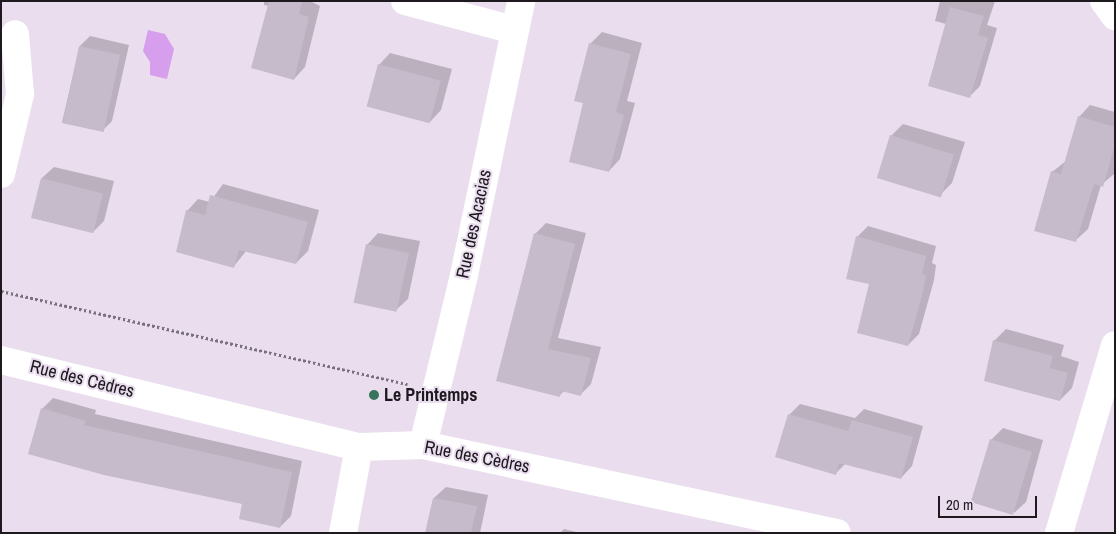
<!DOCTYPE html>
<meta charset="utf-8">
<style>
body{margin:0}
#map{position:relative;width:1116px;height:534px;overflow:hidden;background:#e9ddee;font-family:"Archivo Narrow",sans-serif}
div>[style]{position:absolute}
.water>*{inset:0;background:#d79eee}
.shadow>*{inset:0;background:#0003}
.building>*{inset:0;background:#c6bbcb;transform-origin:0 0}
.path>*{height:3px;margin-top:-1.5px;transform-origin:0;background:repeating-linear-gradient(90deg,#79727d 0 2.5px,transparent 0 5px)}
.minor>*{height:28px;margin:-14px;padding:0 14px;transform-origin:14px;border-radius:14px;background:#fff}
.dots>*{width:14px;height:14px;translate:-50% -50%;box-sizing:border-box;border:2px solid #e9ddee;border-radius:50%}
span{translate:-50% -50%;white-space:nowrap;text-align:center;line-height:1.15;-webkit-text-stroke:4px #e9ddee;paint-order:stroke}
.street-label{font-size:18px;color:#1d191f}
.poi-label{font-size:18px;color:#1d191f;font-weight:700}
.left{translate:0 -50%;text-align:left}
.frame{position:absolute;inset:0;border:2px solid #1d191f;pointer-events:none}
.scale{position:absolute;left:938px;top:496px;width:99px;height:22px;box-sizing:border-box;border:2px solid #1d191f;border-top:0;padding-left:6px;font-size:15px;line-height:18px;white-space:nowrap;color:#1d191f;-webkit-text-stroke:4px #e9ddee;paint-order:stroke}
</style>
<div id="map">
<div class="water">
<i style="clip-path:polygon(148px 30px,165px 34px,174px 49px,167px 79px,150px 75px,150px 62px,143px 51px)"></i>
</div>
<div class="shadow">
<i style="clip-path:polygon(264px 1px,310px 1px,320px 6px,305px 67px,294px 79px,269px 6px,264px 5px)"></i>
<i style="clip-path:polygon(940px 1px,995px 1px,987px 25px,997px 28px,980px 86px,970px 96px,946px 24px,935px 21px)"></i>
<i style="clip-path:polygon(602px 32px,642px 43px,627px 101px,635px 103px,620px 159px,609px 171px,585px 103px,590px 44px)"></i>
<i style="clip-path:polygon(90px 36px,129px 45px,112px 121px,102px 131px,62px 122px,80px 46px)"></i>
<i style="clip-path:polygon(390px 53px,452px 69px,441px 110px,430px 122px,379px 65px)"></i>
<i style="clip-path:polygon(1090px 105px,1115px 112px,1114px 174px,1101px 185px,1088px 229px,1076px 240px,1052px 172px,1066px 161px,1079px 117px)"></i>
<i style="clip-path:polygon(903px 124px,965px 142px,952px 183px,940px 195px,891px 136px)"></i>
<i style="clip-path:polygon(54px 167px,114px 181px,104px 221px,93px 232px,32px 218px,42px 178px)"></i>
<i style="clip-path:polygon(223px 184px,319px 210px,308px 251px,296px 263px,247px 250px,234px 266px,187px 211px,198px 199px,210px 202px)"></i>
<i style="clip-path:polygon(546px 223px,586px 233px,558px 338px,601px 347px,591px 384px,580px 395px,564px 391px,559px 396px,497px 380px,535px 234px)"></i>
<i style="clip-path:polygon(868px 226px,936px 246px,932px 263px,936px 265px,934px 280px,919px 334px,908px 345px,870px 283px,857px 237px)"></i>
<i style="clip-path:polygon(378px 233px,420px 241px,408px 299px,396px 310px,367px 245px)"></i>
<i style="clip-path:polygon(1006px 329px,1064px 345px,1061px 356px,1079px 362px,1072px 388px,1060px 400px,994px 341px)"></i>
<i style="clip-path:polygon(53px 398px,96px 410px,95px 414px,302px 461px,291px 516px,280px 527px,244px 503px,42px 409px)"></i>
<i style="clip-path:polygon(800px 404px,855px 418px,864px 409px,923px 426px,912px 466px,901px 478px,846px 463px,836px 473px,789px 415px)"></i>
<i style="clip-path:polygon(1003px 428px,1043px 440px,1026px 502px,1014px 513px,991px 440px)"></i>
<i style="clip-path:polygon(446px 487px,488px 495px,480px 533px,426px 533px,434px 498px)"></i>
<i style="clip-path:polygon(564px 529px,581px 533px,560px 533px)"></i>
</div>
<div class="building">
<i style="clip-path:polygon(269px 1px,302px 1px,299px 14px,309px 17px,294px 80px,251px 68px)"></i>
<i style="clip-path:polygon(950px 7px,984px 16px,978px 35px,988px 38px,970px 98px,928px 86px)"></i>
<i style="clip-path:polygon(589px 43px,631px 54px,616px 112px,624px 115px,609px 172px,569px 162px,583px 103px,574px 101px)"></i>
<i style="left:79px;top:46px;width:42px;height:79px;rotate:12deg"></i>
<i style="left:378px;top:64px;width:65px;height:44px;rotate:15deg"></i>
<i style="clip-path:polygon(1078px 116px,1115px 127px,1115px 145px,1103px 187px,1094px 184px,1076px 242px,1034px 231px,1051px 171px,1061px 174px)"></i>
<i style="left:890px;top:135px;width:67px;height:45px;rotate:17deg"></i>
<i style="left:41px;top:178px;width:64px;height:41px;rotate:14deg"></i>
<i style="clip-path:polygon(210px 195px,308px 222px,296px 264px,239px 250px,234px 268px,176px 252px,186px 210px,205px 215px)"></i>
<i style="clip-path:polygon(534px 233px,575px 244px,548px 349px,591px 358px,581px 396px,561px 391px,560px 397px,496px 381px)"></i>
<i style="clip-path:polygon(856px 236px,926px 256px,922px 274px,926px 276px,923px 292px,908px 346px,857px 333px,869px 284px,846px 279px)"></i>
<i style="left:366px;top:244px;width:44px;height:60px;rotate:12deg"></i>
<i style="clip-path:polygon(993px 340px,1053px 356px,1050px 368px,1068px 373px,1060px 401px,984px 381px)"></i>
<i style="clip-path:polygon(41px 408px,86px 421px,84px 425px,292px 472px,280px 528px,239px 519px,242px 504px,104px 475px,28px 454px)"></i>
<i style="clip-path:polygon(788px 414px,848px 431px,852px 420px,913px 437px,901px 479px,839px 463px,836px 475px,775px 457px)"></i>
<i style="left:990px;top:439px;width:44px;height:66px;rotate:17deg"></i>
<i style="clip-path:polygon(433px 498px,477px 506px,471px 533px,425px 533px)"></i>
</div>
<div class="path">
<i style="left:1px;top:291px;width:417px;rotate:12.9deg"></i>
</div>
<div class="minor">
<i style="left:405px;top:1px;width:113px;rotate:14.9deg"></i>
<i style="left:1104px;top:1px;width:19px;rotate:54deg"></i>
<i style="left:1px;top:174px;width:82px;rotate:-76.6deg"></i>
<i style="left:20px;top:94px;width:60px;rotate:-94.8deg"></i>
<i style="left:1px;top:360px;width:368px;rotate:13.7deg"></i>
<i style="left:359px;top:447px;width:64px;rotate:-1.8deg"></i>
<i style="left:423px;top:445px;width:423px;rotate:12deg"></i>
<i style="left:423px;top:445px;width:175px;rotate:-76.4deg"></i>
<i style="left:464px;top:275px;width:280px;rotate:-78.2deg"></i>
<i style="left:343px;top:533px;width:87px;rotate:-79.5deg"></i>
<i style="left:1059px;top:533px;width:196px;rotate:-73.4deg"></i>
</div>
<div class="dots">
<i style="left:374px;top:395px;background:#39735d"></i>
</div>
<div class="street-label">
<span style="left:474px;top:224px;rotate:-78deg">Rue des Acacias</span>
<span style="left:82px;top:379px;rotate:14deg">Rue des Cèdres</span>
<span style="left:477px;top:457px;rotate:11deg">Rue des Cèdres</span>
</div>
<div class="poi-label">
<span class="left" style="left:384px;top:395px">Le Printemps</span>
</div>
<div class="frame"></div>
<div class="scale">20 m</div>
</div>
